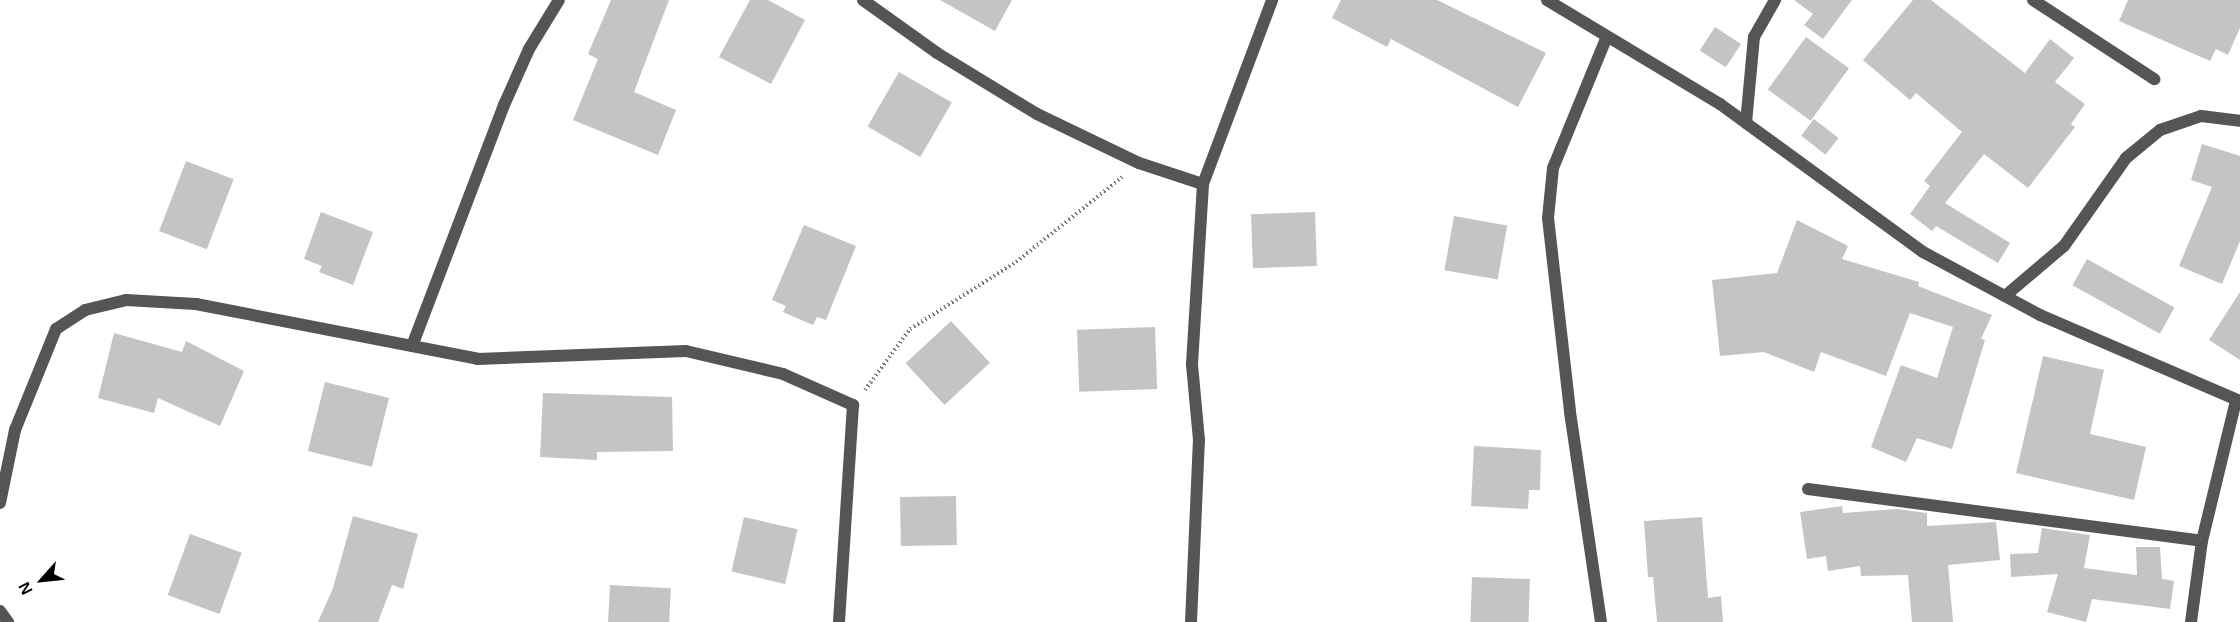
<!DOCTYPE html>
<style>
body{margin:0}
#map{position:relative;width:2240px;height:622px;overflow:hidden;background:#fff;font-family:Helvetica,sans-serif}
div>[style]{position:absolute}
.building>*{inset:0;background:#c4c4c4;transform-origin:0 0}
.path>*{height:4px;margin-top:-2px;transform-origin:0;background:repeating-linear-gradient(90deg,#777 0 1.5px,transparent 0 4.5px)}
.street>*{height:12px;margin:-6px;padding:0 6px;transform-origin:6px;border-radius:6px;background:#555}
span{translate:-50% -50%;white-space:nowrap;text-align:center;line-height:1.15;-webkit-text-stroke:5px #fff;paint-order:stroke}
.north{position:absolute;left:12px;top:550px;width:60px;height:60px;-webkit-text-stroke:4px #fff;paint-order:stroke;rotate:243deg;font-size:16px;font-weight:700;line-height:24px;text-align:center;color:#000}
.north::after{content:'';display:block;margin:auto;width:21px;height:27px;background:#000;clip-path:polygon(50% 0,100% 100%,50% 72%,0 100%)}
</style>
<div id="map">
<div class="building">
<i style="clip-path:polygon(611px 0,669px 0,634px 92px,676px 110px,658px 155px,573px 120px,598px 59px,588px 54px)"></i>
<i style="clip-path:polygon(750px 0,768px 0,805px 20px,771px 84px,719px 57px)"></i>
<i style="clip-path:polygon(940px 0,1012px 0,995px 31px)"></i>
<i style="clip-path:polygon(1341px 0,1437px 0,1546px 53px,1518px 107px,1391px 39px,1387px 47px,1332px 18px)"></i>
<i style="clip-path:polygon(1794px 0,1852px 0,1823px 39px,1804px 25px,1813px 14px)"></i>
<i style="clip-path:polygon(1913px 0,1931px 0,2025px 73px,2050px 39px,2074px 58px,2055px 82px,2085px 104px,2071px 124px,2075px 127px,2028px 188px,1984px 154px,1945px 203px,2010px 243px,1998px 263px,1936px 226px,1932px 231px,1910px 214px,1930px 186px,1924px 181px,1962px 132px,1916px 93px,1910px 100px,1863px 60px)"></i>
<i style="clip-path:polygon(2128px 0,2240px 0,2240px 28px,2228px 55px,2216px 49px,2210px 61px,2119px 21px)"></i>
<i style="left:1715px;top:27px;width:31px;height:28px;rotate:33deg"></i>
<i style="left:1806px;top:37px;width:53px;height:65px;rotate:36deg"></i>
<i style="left:899px;top:72px;width:61px;height:63px;rotate:30deg"></i>
<i style="left:1814px;top:119px;width:31px;height:21px;rotate:38deg"></i>
<i style="clip-path:polygon(2202px 144px,2240px 156px,2240px 241px,2222px 284px,2179px 266px,2212px 187px,2191px 180px)"></i>
<i style="left:186px;top:161px;width:51px;height:75px;rotate:21deg"></i>
<i style="clip-path:polygon(321px 212px,373px 232px,353px 285px,319px 272px,322px 266px,304px 259px)"></i>
<i style="left:1315px;top:212px;width:54px;height:64px;rotate:88deg"></i>
<i style="left:1454px;top:216px;width:54px;height:55px;rotate:10deg"></i>
<i style="clip-path:polygon(1797px 220px,1848px 246px,1842px 259px,1919px 282px,1918px 286px,1992px 315px,1981px 339px,1985px 340px,1952px 449px,1917px 438px,1906px 462px,1871px 447px,1901px 365px,1937px 378px,1953px 327px,1910px 313px,1886px 376px,1821px 352px,1814px 372px,1764px 352px,1720px 356px,1712px 280px,1777px 273px)"></i>
<i style="clip-path:polygon(804px 225px,856px 246px,826px 320px,817px 317px,813px 325px,783px 312px,786px 306px,772px 300px)"></i>
<i style="left:2087px;top:259px;width:100px;height:30px;rotate:29deg"></i>
<i style="clip-path:polygon(2240px 292px,2240px 360px,2209px 340px)"></i>
<i style="left:951px;top:321px;width:57px;height:62px;rotate:47deg"></i>
<i style="left:1155px;top:327px;width:62px;height:78px;rotate:88deg"></i>
<i style="clip-path:polygon(114px 333px,182px 352px,186px 341px,244px 371px,220px 426px,158px 398px,154px 413px,98px 398px)"></i>
<i style="clip-path:polygon(2043px 356px,2104px 370px,2090px 434px,2146px 447px,2134px 500px,2016px 473px)"></i>
<i style="left:325px;top:382px;width:66px;height:71px;rotate:14deg"></i>
<i style="clip-path:polygon(543px 393px,672px 397px,673px 451px,597px 452px,597px 460px,540px 457px)"></i>
<i style="clip-path:polygon(1474px 446px,1541px 450px,1540px 490px,1529px 490px,1528px 509px,1471px 506px)"></i>
<i style="left:956px;top:496px;width:49px;height:56px;rotate:89deg"></i>
<i style="clip-path:polygon(1842px 506px,1843px 513px,1897px 509px,1927px 513px,1927px 526px,1996px 522px,2000px 560px,1948px 565px,1953px 622px,1912px 622px,1908px 575px,1861px 576px,1860px 566px,1828px 571px,1826px 556px,1807px 559px,1800px 512px)"></i>
<i style="clip-path:polygon(353px 516px,418px 534px,403px 589px,392px 585px,378px 622px,318px 622px,333px 588px)"></i>
<i style="left:744px;top:517px;width:55px;height:56px;rotate:13deg"></i>
<i style="clip-path:polygon(1702px 517px,1708px 598px,1721px 596px,1723px 622px,1657px 622px,1653px 577px,1648px 577px,1644px 521px)"></i>
<i style="clip-path:polygon(2042px 528px,2090px 535px,2084px 568px,2137px 575px,2136px 547px,2160px 547px,2162px 579px,2174px 581px,2170px 609px,2092px 599px,2086px 622px,2047px 612px,2058px 574px,2011px 577px,2010px 554px,2038px 553px)"></i>
<i style="left:190px;top:534px;width:55px;height:65px;rotate:20deg"></i>
<i style="left:1472px;top:577px;width:58px;height:45px;rotate:2deg"></i>
<i style="left:610px;top:585px;width:61px;height:37px;rotate:3deg"></i>
</div>
<div class="path">
<i style="left:865px;top:390px;width:76px;rotate:-53.6deg"></i>
<i style="left:910px;top:329px;width:125px;rotate:-32.3deg"></i>
<i style="left:1016px;top:262px;width:136px;rotate:-38.7deg"></i>
</div>
<div class="street">
<i style="left:863px;top:0;width:91px;rotate:35.6deg"></i>
<i style="left:937px;top:53px;width:117px;rotate:31.4deg"></i>
<i style="left:1037px;top:114px;width:113px;rotate:25.7deg"></i>
<i style="left:1139px;top:163px;width:67px;rotate:18.2deg"></i>
<i style="left:1547px;top:0;width:202px;rotate:31deg"></i>
<i style="left:1720px;top:104px;width:251px;rotate:36.1deg"></i>
<i style="left:1923px;top:252px;width:133px;rotate:28.3deg"></i>
<i style="left:2040px;top:315px;width:218px;rotate:23.3deg"></i>
<i style="left:2033px;top:0;width:145px;rotate:33.1deg"></i>
<i style="left:1746px;top:123px;width:86px;rotate:-84.7deg"></i>
<i style="left:1754px;top:37px;width:43px;rotate:-60.4deg"></i>
<i style="left:2005px;top:296px;width:77px;rotate:-40.3deg"></i>
<i style="left:2064px;top:246px;width:108px;rotate:-54.8deg"></i>
<i style="left:2126px;top:158px;width:44px;rotate:-39.5deg"></i>
<i style="left:2160px;top:130px;width:43px;rotate:-18.9deg"></i>
<i style="left:2201px;top:116px;width:39px;rotate:7deg"></i>
<i style="left:412px;top:346px;width:258px;rotate:-69.1deg"></i>
<i style="left:504px;top:105px;width:61px;rotate:-65.9deg"></i>
<i style="left:529px;top:49px;width:57px;rotate:-58.5deg"></i>
<i style="left:1808px;top:489px;width:397px;rotate:7.5deg"></i>
<i style="left:0;top:503px;width:75px;rotate:-78.4deg"></i>
<i style="left:15px;top:430px;width:109px;rotate:-67.9deg"></i>
<i style="left:56px;top:329px;width:35px;rotate:-33deg"></i>
<i style="left:85px;top:310px;width:42px;rotate:-13.7deg"></i>
<i style="left:126px;top:300px;width:70px;rotate:3.3deg"></i>
<i style="left:196px;top:304px;width:287px;rotate:11deg"></i>
<i style="left:478px;top:359px;width:208px;rotate:-2.2deg"></i>
<i style="left:686px;top:351px;width:100px;rotate:13.3deg"></i>
<i style="left:783px;top:374px;width:77px;rotate:23.9deg"></i>
<i style="left:853px;top:405px;width:217px;rotate:93.7deg"></i>
<i style="left:0;top:611px;width:14px;rotate:54deg"></i>
<i style="left:1191px;top:622px;width:182px;rotate:-87.5deg"></i>
<i style="left:1199px;top:440px;width:76px;rotate:-95.3deg"></i>
<i style="left:1192px;top:364px;width:180px;rotate:-86.5deg"></i>
<i style="left:1203px;top:184px;width:197px;rotate:-69.4deg"></i>
<i style="left:1601px;top:622px;width:213px;rotate:-98.4deg"></i>
<i style="left:1570px;top:411px;width:194px;rotate:-96.5deg"></i>
<i style="left:1548px;top:218px;width:50px;rotate:-84.3deg"></i>
<i style="left:1553px;top:168px;width:139px;rotate:-67.7deg"></i>
<i style="left:2191px;top:622px;width:82px;rotate:-82.3deg"></i>
<i style="left:2202px;top:541px;width:145px;rotate:-76.4deg"></i>
</div>
<div class="north">N</div>
</div>
